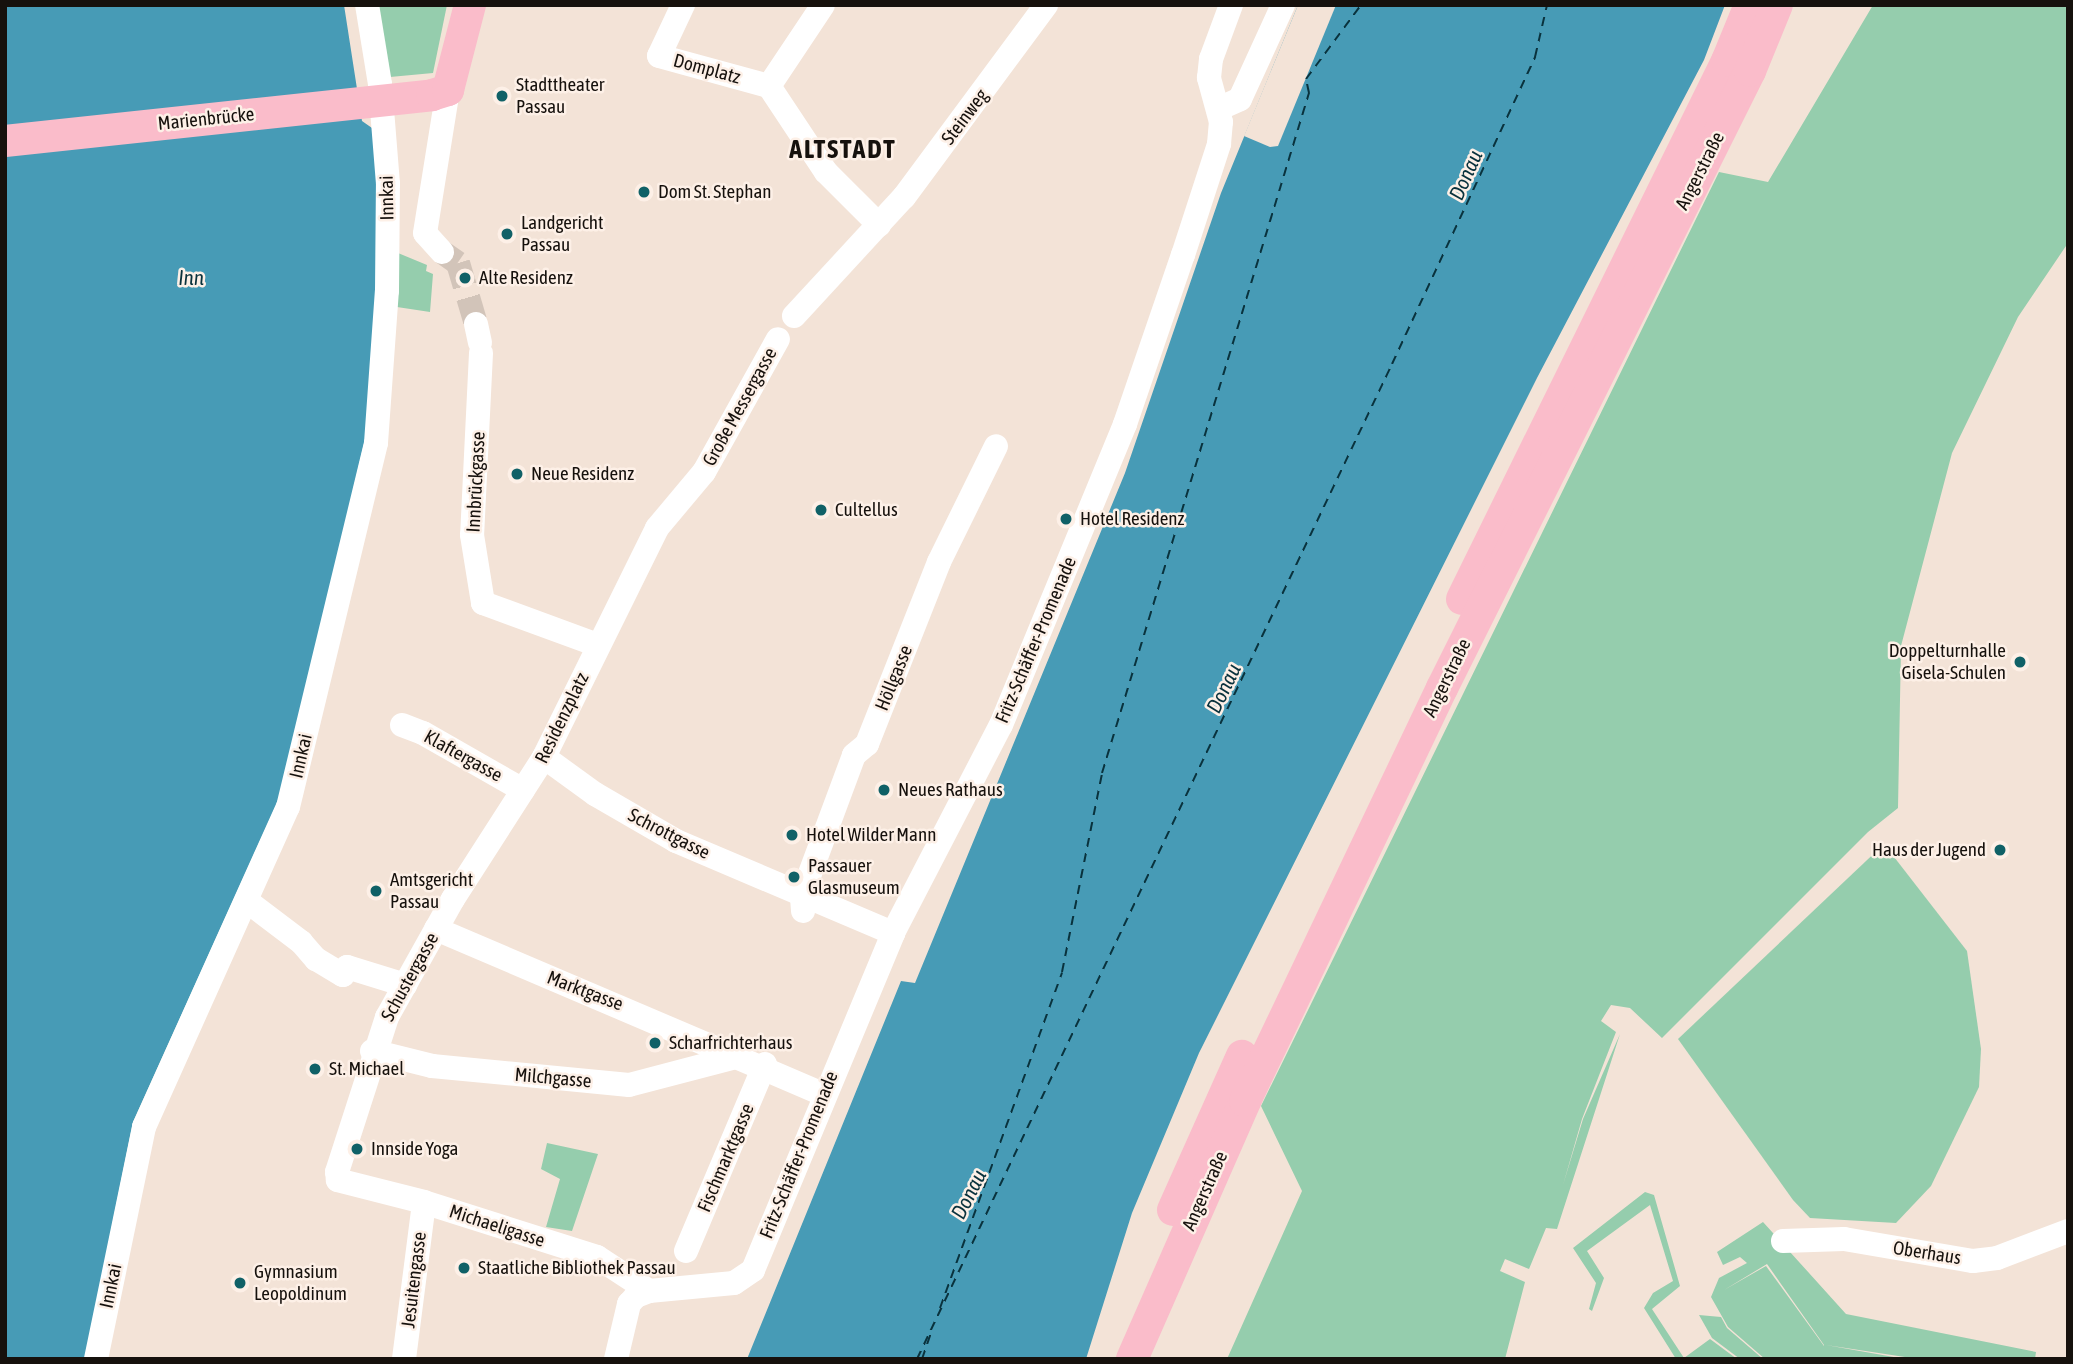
<!DOCTYPE html>
<meta charset="utf-8">
<style>
body{margin:0}
#map{position:relative;width:2073px;height:1364px;overflow:hidden;background:#f3e3d7;font-family:"Asap Condensed",sans-serif}
div>[style]{position:absolute}
[style*='--x']{left:calc(var(--x)*1px);top:calc(var(--y)*1px);width:calc(var(--w)*1px);rotate:calc(var(--a)*1deg)}
.green>*{inset:0;background:#95cdad}
.water>*{inset:0;background:#479bb6}
.pier>*{inset:0;background:#f3e3d7}
.ferry>*{height:2px;margin-top:-1px;transform-origin:0;background:repeating-linear-gradient(90deg,#09323d 0 9px,transparent 0 16px)}
.minor-tunnel>*{height:24px;margin-top:-12px;transform-origin:0;background:repeating-linear-gradient(90deg,#d2c4b9 0 24px,transparent 0 36px)}
.minor>*{height:24px;margin:-12px;padding:0 12px;transform-origin:12px;border-radius:12px;background:#fff}
.major>*{height:32px;margin:-16px;padding:0 16px;transform-origin:16px;border-radius:16px;background:#fabcca}
.dots>*{width:19px;height:19px;translate:-50% -50%;box-sizing:border-box;border:4px solid #fdf0e7;border-radius:50%}
span{translate:-50% -50%;white-space:nowrap;text-align:center;line-height:1.15;-webkit-text-stroke:5px #fdf0e7;paint-order:stroke}
.street-label{font-size:19px;color:#16110d}
.poi-label{font-size:19px;color:#16110d}
.left{translate:0 -50%;text-align:left}
.right{translate:-100% -50%;text-align:right}
.water-label{font-size:21px;color:#09323d;font-style:italic}
.district-label{font-size:26px;color:#16110d;font-weight:700;letter-spacing:2px}
.frame{position:absolute;inset:0;border:7px solid #16110d;pointer-events:none}
</style>
<div id="map">
<div class="green">
<i style="clip-path:polygon(377px 5px,447px 5px,433px 73px,390px 77px)"></i>
<i style="clip-path:polygon(1873px 5px,2068px 5px,2068px 243px,2018px 317px,1952px 453px,1901px 646px,1898px 808px,1868px 832px,1662px 1038px,1630px 1008px,1611px 1005px,1601px 1021px,1616px 1032px,1582px 1119px,1563px 1185px,1583px 1119px,1620px 1034px,1557px 1229px,1546px 1228px,1529px 1269px,1505px 1259px,1500px 1271px,1525px 1282px,1505px 1359px,1227px 1359px,1302px 1191px,1261px 1106px,1719px 172px,1768px 182px)"></i>
<i style="clip-path:polygon(398px 253px,427px 265px,426px 271px,433px 274px,430px 312px,397px 307px)"></i>
<i style="clip-path:polygon(1884px 844px,1967px 951px,1981px 1049px,1979px 1087px,1931px 1186px,1896px 1223px,1810px 1218px,1793px 1200px,1678px 1039px)"></i>
<i style="clip-path:polygon(547px 1143px,598px 1154px,572px 1231px,546px 1227px,560px 1179px,541px 1169px)"></i>
<i style="clip-path:polygon(1645px 1192px,1654px 1195px,1680px 1286px,1652px 1309px,1684px 1358px,1710px 1339px,1737px 1359px,1676px 1359px,1644px 1308px,1653px 1293px,1673px 1281px,1650px 1205px,1587px 1251px,1604px 1278px,1592px 1311px,1589px 1309px,1596px 1283px,1573px 1248px)"></i>
<i style="clip-path:polygon(evenodd,1763px 1222px,1846px 1314px,2036px 1352px,2035px 1359px,1918px 1359px,1826px 1345px,1905px 1359px,1765px 1359px,1728px 1327px,1711px 1297px,1719px 1278px,1747px 1263px,1740px 1257px,1723px 1265px,1717px 1252px,1763px 1222px,1767px 1264px,1824px 1345px,1824px 1346px,1766px 1266px,1724px 1290px,1767px 1264px)"></i>
<i style="clip-path:polygon(1699px 1315px,1721px 1317px,1727px 1328px,1763px 1359px,1740px 1359px,1712px 1338px)"></i>
</div>
<div class="water">
<i style="clip-path:polygon(5px 5px,344px 5px,362px 121px,372px 128px,377px 173px,378px 262px,366px 435px,282px 792px,133px 1122px,85px 1359px,5px 1359px)"></i>
<i style="clip-path:polygon(1298px 5px,1725px 5px,1704px 60px,1537px 378px,1199px 1053px,1132px 1213px,1086px 1359px,747px 1359px,901px 981px,915px 983px,1125px 473px,1221px 193px)"></i>
</div>
<div class="pier">
<i style="clip-path:polygon(1298px 5px,1336px 5px,1278px 146px,1270px 147px,1244px 136px)"></i>
</div>
<div class="ferry">
<i style="--x:940;--y:1308;--w:357;--a:-70"></i>
<i style="--x:1062;--y:972;--w:203;--a:-78.6"></i>
<i style="--x:1102;--y:773;--w:711;--a:-73.07"></i>
<i style="--x:1309;--y:93;--w:14;--a:-102"></i>
<i style="--x:1306;--y:79;--w:92;--a:-53.4"></i>
<i style="--x:917;--y:1359;--w:1103;--a:-64.48"></i>
<i style="--x:1392;--y:364;--w:339;--a:-65"></i>
<i style="--x:1535;--y:57;--w:53;--a:-77"></i>
<i style="--x:922;--y:1359;--w:31;--a:-71"></i>
</div>
<div class="minor-tunnel">
<i style="--x:442;--y:252;--w:19;--a:35"></i>
<i style="--x:458;--y:263;--w:64;--a:73.6"></i>
</div>
<div class="minor">
<i style="--x:683;--y:5;--w:56;--a:115.2"></i>
<i style="--x:659;--y:56;--w:114;--a:15.3"></i>
<i style="--x:769;--y:86;--w:103;--a:56.5"></i>
<i style="--x:826;--y:172;--w:75;--a:45"></i>
<i style="--x:769;--y:86;--w:97;--a:-56.3"></i>
<i style="--x:1218;--y:109;--w:24;--a:-24"></i>
<i style="--x:1240;--y:99;--w:103;--a:-65.4"></i>
<i style="--x:442;--y:252;--w:25;--a:-132"></i>
<i style="--x:425;--y:233;--w:145;--a:-80.9"></i>
<i style="--x:794;--y:316;--w:162;--a:-47.3"></i>
<i style="--x:904;--y:197;--w:239;--a:-53.5"></i>
<i style="--x:476;--y:324;--w:19;--a:78"></i>
<i style="--x:481;--y:353;--w:182;--a:92.8"></i>
<i style="--x:472;--y:535;--w:69;--a:80.8"></i>
<i style="--x:483;--y:603;--w:122;--a:20.1"></i>
<i style="--x:402;--y:725;--w:22;--a:21"></i>
<i style="--x:423;--y:733;--w:115;--a:29.7"></i>
<i style="--x:544;--y:757;--w:63;--a:36"></i>
<i style="--x:595;--y:794;--w:94;--a:30.1"></i>
<i style="--x:676;--y:841;--w:236;--a:23"></i>
<i style="--x:247;--y:901;--w:68;--a:37.2"></i>
<i style="--x:301;--y:942;--w:23;--a:49"></i>
<i style="--x:316;--y:959;--w:31;--a:31"></i>
<i style="--x:343;--y:975;--w:9;--a:-63"></i>
<i style="--x:347;--y:967;--w:61;--a:17.2"></i>
<i style="--x:803;--y:911;--w:16;--a:-94"></i>
<i style="--x:802;--y:895;--w:149;--a:-69.6"></i>
<i style="--x:854;--y:755;--w:17;--a:-40"></i>
<i style="--x:867;--y:744;--w:196;--a:-68.4"></i>
<i style="--x:939;--y:562;--w:129;--a:-63.8"></i>
<i style="--x:436;--y:929;--w:421;--a:23.1"></i>
<i style="--x:372;--y:1051;--w:62;--a:14"></i>
<i style="--x:432;--y:1066;--w:198;--a:5.5"></i>
<i style="--x:629;--y:1085;--w:106;--a:-14.7"></i>
<i style="--x:1783;--y:1241;--w:61;--a:-1.9"></i>
<i style="--x:1844;--y:1239;--w:131;--a:9.7"></i>
<i style="--x:1973;--y:1261;--w:24;--a:-7"></i>
<i style="--x:1997;--y:1258;--w:76;--a:-20.8"></i>
<i style="--x:686;--y:1251;--w:203;--a:-67.1"></i>
<i style="--x:649;--y:1291;--w:62;--a:-146.8"></i>
<i style="--x:597;--y:1257;--w:182;--a:-162.4"></i>
<i style="--x:424;--y:1202;--w:89;--a:-165.7"></i>
<i style="--x:338;--y:1180;--w:8;--a:-97"></i>
<i style="--x:337;--y:1172;--w:163;--a:-72.1"></i>
<i style="--x:387;--y:1017;--w:135;--a:-60.8"></i>
<i style="--x:453;--y:899;--w:169;--a:-57.3"></i>
<i style="--x:544;--y:757;--w:255;--a:-63.7"></i>
<i style="--x:657;--y:528;--w:73;--a:-50"></i>
<i style="--x:704;--y:472;--w:152;--a:-60.9"></i>
<i style="--x:96;--y:1359;--w:237;--a:-78.3"></i>
<i style="--x:144;--y:1127;--w:351;--a:-65.8"></i>
<i style="--x:288;--y:807;--w:374;--a:-76.4"></i>
<i style="--x:376;--y:443;--w:152;--a:-85.9"></i>
<i style="--x:387;--y:291;--w:107;--a:-89.5"></i>
<i style="--x:388;--y:184;--w:100;--a:-94.6"></i>
<i style="--x:380;--y:84;--w:80;--a:-99.3"></i>
<i style="--x:404;--y:1359;--w:158;--a:-82.7"></i>
<i style="--x:616;--y:1359;--w:57;--a:-76.7"></i>
<i style="--x:629;--y:1304;--w:11;--a:-49"></i>
<i style="--x:636;--y:1296;--w:14;--a:-21"></i>
<i style="--x:649;--y:1291;--w:85;--a:-5.4"></i>
<i style="--x:734;--y:1283;--w:23;--a:-34"></i>
<i style="--x:753;--y:1270;--w:365;--a:-67.4"></i>
<i style="--x:893;--y:933;--w:234;--a:-62.6"></i>
<i style="--x:1001;--y:725;--w:326;--a:-67.6"></i>
<i style="--x:1125;--y:424;--w:179;--a:-71.1"></i>
<i style="--x:1183;--y:255;--w:117;--a:-72"></i>
<i style="--x:1219;--y:144;--w:22;--a:-85"></i>
<i style="--x:1221;--y:122;--w:46;--a:-105.3"></i>
<i style="--x:1209;--y:78;--w:19;--a:-84"></i>
<i style="--x:1211;--y:59;--w:58;--a:-69.7"></i>
</div>
<div class="major">
<i style="--x:5;--y:141;--w:429;--a:-6.1"></i>
<i style="--x:432;--y:95;--w:17;--a:-17"></i>
<i style="--x:448;--y:90;--w:88;--a:-75.5"></i>
<i style="--x:1462;--y:599;--w:600;--a:-63.78"></i>
<i style="--x:1727;--y:61;--w:61;--a:-67.7"></i>
<i style="--x:1173;--y:1210;--w:169;--a:-65.9"></i>
<i style="--x:1132;--y:1359;--w:282;--a:-66.3"></i>
<i style="--x:1245;--y:1101;--w:458;--a:-64.5"></i>
<i style="--x:1442;--y:688;--w:690;--a:-63.47"></i>
<i style="--x:1750;--y:71;--w:71;--a:-67.8"></i>
</div>
<div class="dots">
<i style="left:502px;top:96px;background:#106167"></i>
<i style="left:644px;top:192px;background:#106167"></i>
<i style="left:507px;top:234px;background:#106167"></i>
<i style="left:465px;top:278px;background:#106167"></i>
<i style="left:517px;top:474px;background:#106167"></i>
<i style="left:821px;top:510px;background:#106167"></i>
<i style="left:1066px;top:519px;background:#106167"></i>
<i style="left:2020px;top:662px;background:#106167"></i>
<i style="left:884px;top:790px;background:#106167"></i>
<i style="left:792px;top:835px;background:#106167"></i>
<i style="left:2000px;top:850px;background:#106167"></i>
<i style="left:794px;top:877px;background:#106167"></i>
<i style="left:376px;top:891px;background:#106167"></i>
<i style="left:655px;top:1043px;background:#106167"></i>
<i style="left:315px;top:1069px;background:#106167"></i>
<i style="left:357px;top:1149px;background:#106167"></i>
<i style="left:464px;top:1268px;background:#106167"></i>
<i style="left:240px;top:1283px;background:#106167"></i>
</div>
<div class="street-label">
<span style="left:707px;top:69px;rotate:15deg">Domplatz</span>
<span style="left:965px;top:117px;rotate:-53deg">Steinweg</span>
<span style="left:206px;top:119px;rotate:-6deg">Marienbrücke</span>
<span style="left:1700px;top:171px;rotate:-63deg">Angerstraße</span>
<span style="left:387px;top:198px;rotate:-91deg">Innkai</span>
<span style="left:740px;top:407px;rotate:-61deg">Große Messergasse</span>
<span style="left:476px;top:482px;rotate:-87deg">Innbrückgasse</span>
<span style="left:1036px;top:640px;rotate:-67deg">Fritz-Schäffer-Promenade</span>
<span style="left:894px;top:678px;rotate:-68deg">Höllgasse</span>
<span style="left:1447px;top:678px;rotate:-64deg">Angerstraße</span>
<span style="left:562px;top:718px;rotate:-64deg">Residenzplatz</span>
<span style="left:301px;top:756px;rotate:-77deg">Innkai</span>
<span style="left:463px;top:756px;rotate:29deg">Klaftergasse</span>
<span style="left:669px;top:834px;rotate:27deg">Schrottgasse</span>
<span style="left:410px;top:977px;rotate:-61deg">Schustergasse</span>
<span style="left:585px;top:991px;rotate:21deg">Marktgasse</span>
<span style="left:553px;top:1078px;rotate:5deg">Milchgasse</span>
<span style="left:799px;top:1155px;rotate:-68deg">Fritz-Schäffer-Promenade</span>
<span style="left:726px;top:1158px;rotate:-67deg">Fischmarktgasse</span>
<span style="left:1205px;top:1191px;rotate:-66deg">Angerstraße</span>
<span style="left:497px;top:1226px;rotate:18deg">Michaeligasse</span>
<span style="left:1927px;top:1253px;rotate:9deg">Oberhaus</span>
<span style="left:414px;top:1280px;rotate:-83deg">Jesuitengasse</span>
<span style="left:111px;top:1286px;rotate:-78deg">Innkai</span>
</div>
<div class="poi-label">
<span class="left" style="left:516px;top:96px">Stadttheater<br>Passau</span>
<span class="left" style="left:658px;top:192px">Dom St. Stephan</span>
<span class="left" style="left:521px;top:234px">Landgericht<br>Passau</span>
<span class="left" style="left:479px;top:278px">Alte Residenz</span>
<span class="left" style="left:531px;top:474px">Neue Residenz</span>
<span class="left" style="left:835px;top:510px">Cultellus</span>
<span class="left" style="left:1080px;top:519px">Hotel Residenz</span>
<span class="right" style="left:2006px;top:662px">Doppelturnhalle<br>Gisela-Schulen</span>
<span class="left" style="left:898px;top:790px">Neues Rathaus</span>
<span class="left" style="left:806px;top:835px">Hotel Wilder Mann</span>
<span class="right" style="left:1986px;top:850px">Haus der Jugend</span>
<span class="left" style="left:808px;top:877px">Passauer<br>Glasmuseum</span>
<span class="left" style="left:390px;top:891px">Amtsgericht<br>Passau</span>
<span class="left" style="left:669px;top:1043px">Scharfrichterhaus</span>
<span class="left" style="left:329px;top:1069px">St. Michael</span>
<span class="left" style="left:371px;top:1149px">Innside Yoga</span>
<span class="left" style="left:478px;top:1268px">Staatliche Bibliothek Passau</span>
<span class="left" style="left:254px;top:1283px">Gymnasium<br>Leopoldinum</span>
</div>
<div class="water-label">
<span style="left:1465px;top:175px;rotate:-66deg">Donau</span>
<span style="left:191px;top:277px">Inn</span>
<span style="left:1223px;top:688px;rotate:-64deg">Donau</span>
<span style="left:968px;top:1194px;rotate:-63deg">Donau</span>
</div>
<div class="district-label">
<span style="left:843px;top:150px">ALTSTADT</span>
</div>
<div class="frame"></div>
</div>
